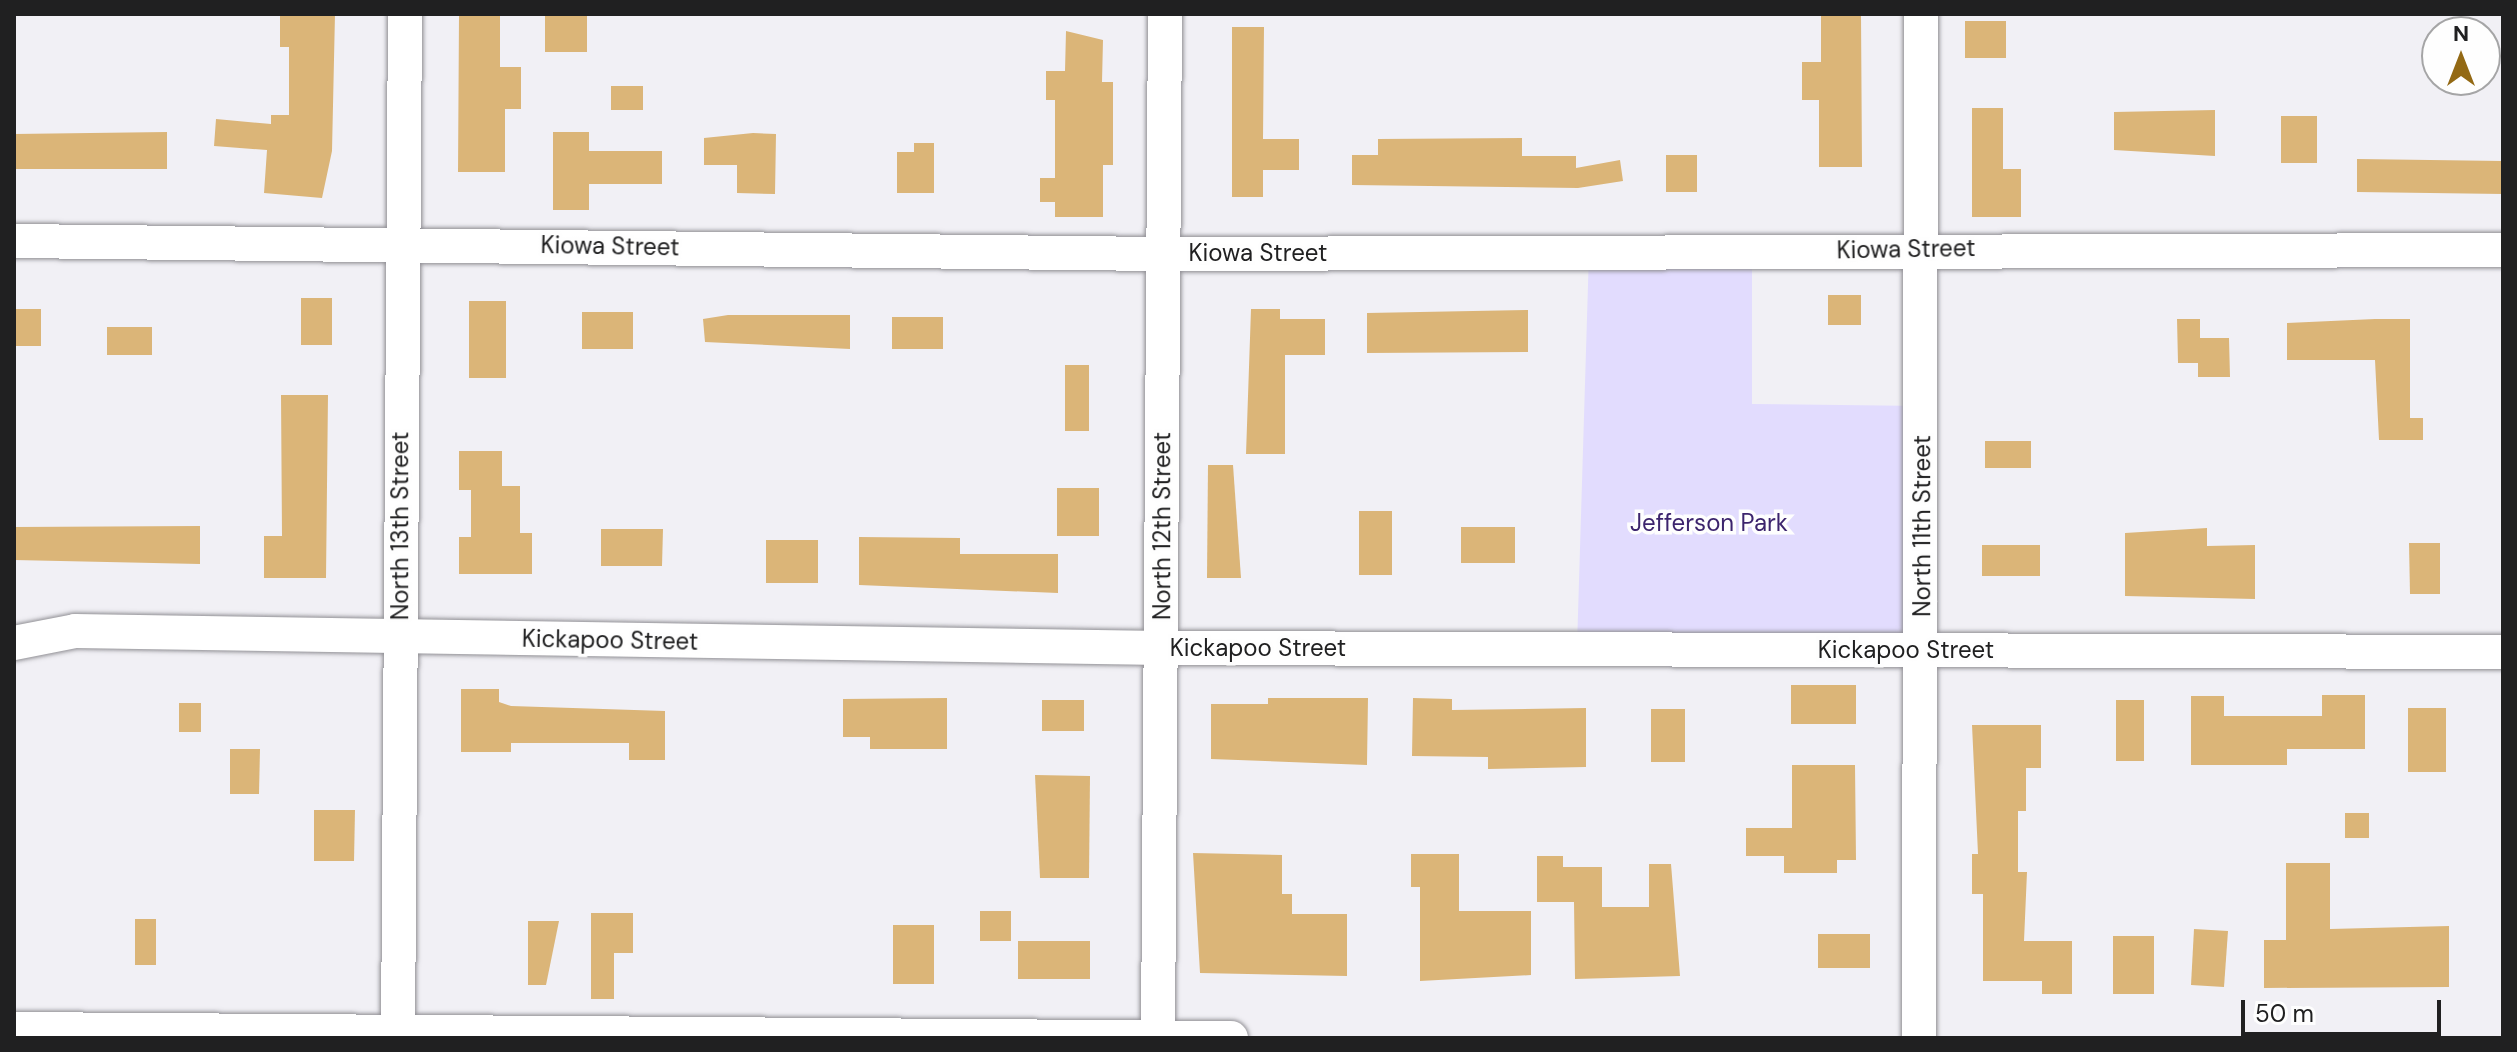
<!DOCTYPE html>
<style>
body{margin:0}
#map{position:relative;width:2517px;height:1052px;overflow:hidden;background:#f1f0f5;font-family:"DM Sans",sans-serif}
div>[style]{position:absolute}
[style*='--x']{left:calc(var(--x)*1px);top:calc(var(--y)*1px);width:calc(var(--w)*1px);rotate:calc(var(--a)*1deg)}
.green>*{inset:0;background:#e2dcfe}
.building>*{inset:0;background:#dbb578}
.roads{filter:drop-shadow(0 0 2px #919095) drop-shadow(0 0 2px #919095)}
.minor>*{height:34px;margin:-17px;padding:0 17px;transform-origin:17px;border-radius:17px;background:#fff}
span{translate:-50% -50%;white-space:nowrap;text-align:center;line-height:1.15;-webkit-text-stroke:7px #fefefe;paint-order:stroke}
.street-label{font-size:24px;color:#202021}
.park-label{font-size:24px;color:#3c246d}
.frame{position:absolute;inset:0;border:16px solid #202021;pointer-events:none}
.north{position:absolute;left:2421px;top:16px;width:80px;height:80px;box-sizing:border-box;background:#fefefe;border:2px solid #a5a5a6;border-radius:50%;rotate:0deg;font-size:22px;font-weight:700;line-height:32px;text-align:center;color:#202021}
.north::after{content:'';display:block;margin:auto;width:28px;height:36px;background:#936914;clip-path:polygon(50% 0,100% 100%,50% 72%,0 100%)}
.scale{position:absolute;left:2241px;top:1000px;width:200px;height:36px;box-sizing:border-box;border:4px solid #202021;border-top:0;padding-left:10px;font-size:24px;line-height:28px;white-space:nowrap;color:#202021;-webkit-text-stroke:6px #fefefe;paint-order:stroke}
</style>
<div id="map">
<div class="green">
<i style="clip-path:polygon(1752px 251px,1752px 404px,1923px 406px,1922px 651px,1577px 647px,1589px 252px)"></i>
</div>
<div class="building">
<i style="clip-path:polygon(280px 14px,335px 14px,332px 151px,322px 198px,264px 193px,267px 150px,214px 146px,216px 119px,271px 124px,271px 115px,289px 115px,289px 47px,280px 47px)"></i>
<i style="clip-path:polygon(459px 14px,500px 14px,500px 67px,521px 67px,521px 109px,505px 109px,505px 172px,458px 172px)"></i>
<i style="clip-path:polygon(545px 14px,587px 14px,587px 52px,545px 52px)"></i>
<i style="clip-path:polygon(1821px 14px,1861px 14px,1862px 167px,1819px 167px,1819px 100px,1802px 100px,1802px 62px,1821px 62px)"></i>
<i style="clip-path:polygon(1965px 21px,2006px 21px,2006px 58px,1965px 58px)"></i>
<i style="clip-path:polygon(1232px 27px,1264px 27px,1263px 139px,1299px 139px,1299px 170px,1263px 170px,1263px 197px,1232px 197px)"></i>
<i style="clip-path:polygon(1066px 31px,1103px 40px,1102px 82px,1113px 82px,1113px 165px,1103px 165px,1103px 217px,1055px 217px,1055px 202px,1040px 202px,1040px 178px,1055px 178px,1055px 100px,1046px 100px,1046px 71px,1065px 71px)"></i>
<i style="clip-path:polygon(611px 86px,643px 86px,643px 110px,611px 110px)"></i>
<i style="clip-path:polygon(1972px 108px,2003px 108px,2003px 169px,2021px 169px,2021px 217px,1972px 217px)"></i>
<i style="clip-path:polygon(2215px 110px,2215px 156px,2114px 150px,2114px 112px)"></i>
<i style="clip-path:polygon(2281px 116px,2317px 116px,2317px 163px,2281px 163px)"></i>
<i style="clip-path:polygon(167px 132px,167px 169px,14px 169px,14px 134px)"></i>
<i style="clip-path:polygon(553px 132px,589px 132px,589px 151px,662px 151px,662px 184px,589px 184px,589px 210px,553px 210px)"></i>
<i style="clip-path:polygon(753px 133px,776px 134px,775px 194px,737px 193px,737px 165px,704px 165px,704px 138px)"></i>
<i style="clip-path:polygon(1522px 138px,1522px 156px,1576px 156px,1576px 168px,1620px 160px,1623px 181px,1578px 188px,1352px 185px,1352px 155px,1378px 155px,1378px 139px)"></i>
<i style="clip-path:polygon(914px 143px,934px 143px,934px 193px,897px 193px,897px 152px,914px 152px)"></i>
<i style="clip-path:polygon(1666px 155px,1697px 155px,1697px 192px,1666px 192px)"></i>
<i style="clip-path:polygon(2357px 159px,2503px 161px,2503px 194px,2357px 192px)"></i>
<i style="clip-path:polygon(1828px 295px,1861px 295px,1861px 325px,1828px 325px)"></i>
<i style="clip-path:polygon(301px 298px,332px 298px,332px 345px,301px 345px)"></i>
<i style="clip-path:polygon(469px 301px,506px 301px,506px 378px,469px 378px)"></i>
<i style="clip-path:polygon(14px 309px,41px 309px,41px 346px,14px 346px)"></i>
<i style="clip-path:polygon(1251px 309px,1280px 309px,1280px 319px,1325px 319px,1325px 355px,1285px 355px,1285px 454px,1246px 454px)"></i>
<i style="clip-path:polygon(1528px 310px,1528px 352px,1367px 353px,1367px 313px)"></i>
<i style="clip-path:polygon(582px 312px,633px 312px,633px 349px,582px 349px)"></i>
<i style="clip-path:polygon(728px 315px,850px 315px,850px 349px,705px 342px,703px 319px)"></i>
<i style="clip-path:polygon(892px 317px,943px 317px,943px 349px,892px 349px)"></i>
<i style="clip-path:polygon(2177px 319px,2200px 319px,2200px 338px,2229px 338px,2230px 377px,2198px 377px,2198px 363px,2178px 363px)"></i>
<i style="clip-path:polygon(2375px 319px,2410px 319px,2410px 418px,2423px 418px,2423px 440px,2379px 440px,2375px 360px,2287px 360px,2287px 323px)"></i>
<i style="clip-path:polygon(107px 327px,152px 327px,152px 355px,107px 355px)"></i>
<i style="clip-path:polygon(1065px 365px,1089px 365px,1089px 431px,1065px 431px)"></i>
<i style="clip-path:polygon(281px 395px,328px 395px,326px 578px,264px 578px,264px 536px,282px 536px)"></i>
<i style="clip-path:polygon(1985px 441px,2031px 441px,2031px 468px,1985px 468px)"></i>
<i style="clip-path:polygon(459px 451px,502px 451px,502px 486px,520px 486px,520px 533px,532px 533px,532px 574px,459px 574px,459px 537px,471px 537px,471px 490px,459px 490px)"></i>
<i style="clip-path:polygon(1208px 465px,1233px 465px,1241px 578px,1207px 578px)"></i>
<i style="clip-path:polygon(1057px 488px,1099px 488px,1099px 536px,1057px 536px)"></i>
<i style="clip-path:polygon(1359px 511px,1392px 511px,1392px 575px,1359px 575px)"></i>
<i style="clip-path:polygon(200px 526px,200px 564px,14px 560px,14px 527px)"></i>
<i style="clip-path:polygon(1461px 527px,1515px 527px,1515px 563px,1461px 563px)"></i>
<i style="clip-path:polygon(2207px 528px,2207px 546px,2255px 545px,2255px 599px,2125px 596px,2125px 533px)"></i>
<i style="clip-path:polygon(601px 529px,663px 529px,662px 566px,601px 566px)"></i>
<i style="clip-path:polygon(859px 537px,960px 538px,960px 554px,1058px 554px,1058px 593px,859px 585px)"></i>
<i style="clip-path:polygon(766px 540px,818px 540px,818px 583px,766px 583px)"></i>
<i style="clip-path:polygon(2409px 543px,2440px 543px,2440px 594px,2410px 594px)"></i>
<i style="clip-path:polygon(1982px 545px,2040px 545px,2040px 576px,1982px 576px)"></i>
<i style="clip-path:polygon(1791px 685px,1856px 685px,1856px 724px,1791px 724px)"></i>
<i style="clip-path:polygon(461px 689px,499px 689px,499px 702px,511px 706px,665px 711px,665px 760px,629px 760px,629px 743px,511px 743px,511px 752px,461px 752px)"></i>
<i style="clip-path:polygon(2322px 695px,2365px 695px,2365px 749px,2287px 749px,2287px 765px,2191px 765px,2191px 696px,2224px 696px,2224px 716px,2322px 716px)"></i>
<i style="clip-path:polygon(947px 698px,947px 749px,870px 749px,870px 737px,843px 737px,843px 699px)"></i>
<i style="clip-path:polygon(1268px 698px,1368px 698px,1367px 765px,1211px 759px,1211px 704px,1268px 704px)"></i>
<i style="clip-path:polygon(1413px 698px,1452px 699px,1452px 710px,1586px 708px,1586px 767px,1488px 769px,1488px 757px,1412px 756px)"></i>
<i style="clip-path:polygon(1042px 700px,1084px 700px,1084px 731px,1042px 731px)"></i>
<i style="clip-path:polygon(2116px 700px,2144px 700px,2144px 761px,2116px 761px)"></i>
<i style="clip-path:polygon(179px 703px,201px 703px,201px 732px,179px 732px)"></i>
<i style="clip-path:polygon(2408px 708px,2446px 708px,2446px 772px,2408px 772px)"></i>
<i style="clip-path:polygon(1651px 709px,1685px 709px,1685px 762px,1651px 762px)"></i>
<i style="clip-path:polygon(1972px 725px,2041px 725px,2041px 768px,2026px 768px,2026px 811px,2018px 811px,2018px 872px,2027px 872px,2024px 941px,2072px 941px,2072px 994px,2042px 994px,2042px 981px,1983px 981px,1983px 894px,1972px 894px,1972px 854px,1978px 854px)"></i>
<i style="clip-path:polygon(230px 749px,260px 749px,259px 794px,230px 794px)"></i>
<i style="clip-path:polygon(1792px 765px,1855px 765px,1856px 860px,1837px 860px,1837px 873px,1784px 873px,1784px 856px,1746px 856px,1746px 828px,1792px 828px)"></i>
<i style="clip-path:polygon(1035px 775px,1090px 776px,1089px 878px,1040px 878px)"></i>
<i style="clip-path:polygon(314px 810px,355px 810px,354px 861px,314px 861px)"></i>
<i style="clip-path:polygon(2345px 813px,2369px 813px,2369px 838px,2345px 838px)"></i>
<i style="clip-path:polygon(1193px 853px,1282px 855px,1282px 894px,1292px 894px,1292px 914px,1347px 914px,1347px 976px,1200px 973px)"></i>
<i style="clip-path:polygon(1411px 854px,1459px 854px,1459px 911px,1531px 911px,1531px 975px,1420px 981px,1420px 887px,1411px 887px)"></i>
<i style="clip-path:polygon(1537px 856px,1563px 856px,1563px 867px,1602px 867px,1602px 907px,1649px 907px,1649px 864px,1671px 864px,1680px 976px,1575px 979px,1574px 902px,1537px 902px)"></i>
<i style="clip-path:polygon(2286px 863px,2330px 863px,2330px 929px,2449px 926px,2449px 987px,2264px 988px,2264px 940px,2286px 940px)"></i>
<i style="clip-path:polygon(980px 911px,1011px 911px,1011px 941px,980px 941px)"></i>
<i style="clip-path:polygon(591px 913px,633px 913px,633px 953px,614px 953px,614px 999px,591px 999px)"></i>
<i style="clip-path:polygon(135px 919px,156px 919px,156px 965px,135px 965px)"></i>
<i style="clip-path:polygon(528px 921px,559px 921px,546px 985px,528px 985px)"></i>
<i style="clip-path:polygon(893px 925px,934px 925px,934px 984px,893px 984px)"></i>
<i style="clip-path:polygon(2194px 929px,2228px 931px,2224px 987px,2191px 985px)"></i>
<i style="clip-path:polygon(1818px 934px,1870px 934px,1870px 968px,1818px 968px)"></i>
<i style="clip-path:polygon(2113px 936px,2154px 936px,2154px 994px,2113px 994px)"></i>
<i style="clip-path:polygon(1018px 941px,1090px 941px,1090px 979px,1018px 979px)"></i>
</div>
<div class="roads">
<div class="minor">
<i style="--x:14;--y:241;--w:1147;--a:0.65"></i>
<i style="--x:1161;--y:254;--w:1342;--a:-0.17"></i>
<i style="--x:14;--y:643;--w:62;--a:-11.1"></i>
<i style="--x:75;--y:631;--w:1087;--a:0.9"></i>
<i style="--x:1162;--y:648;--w:1341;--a:0.17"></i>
<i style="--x:14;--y:1029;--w:1217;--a:0.42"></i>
<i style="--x:398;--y:1038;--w:1024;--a:-89.61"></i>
<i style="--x:1158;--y:1038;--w:1024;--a:-89.61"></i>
<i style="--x:1919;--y:1038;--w:1024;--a:-89.89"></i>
</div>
</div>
<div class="street-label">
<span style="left:610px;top:246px;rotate:1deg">Kiowa Street</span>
<span style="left:1906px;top:249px;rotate:-1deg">Kiowa Street</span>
<span style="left:1258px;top:253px">Kiowa Street</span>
<span style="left:400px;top:526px;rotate:-90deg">North 13th Street</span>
<span style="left:1162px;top:526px;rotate:-90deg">North 12th Street</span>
<span style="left:1922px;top:526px;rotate:-90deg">North 11th Street</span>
<span style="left:610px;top:640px;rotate:1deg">Kickapoo Street</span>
<span style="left:1258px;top:648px">Kickapoo Street</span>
<span style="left:1906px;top:650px">Kickapoo Street</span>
</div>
<div class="park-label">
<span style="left:1709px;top:523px">Jefferson Park</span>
</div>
<div class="frame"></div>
<div class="north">N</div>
<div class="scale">50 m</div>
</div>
